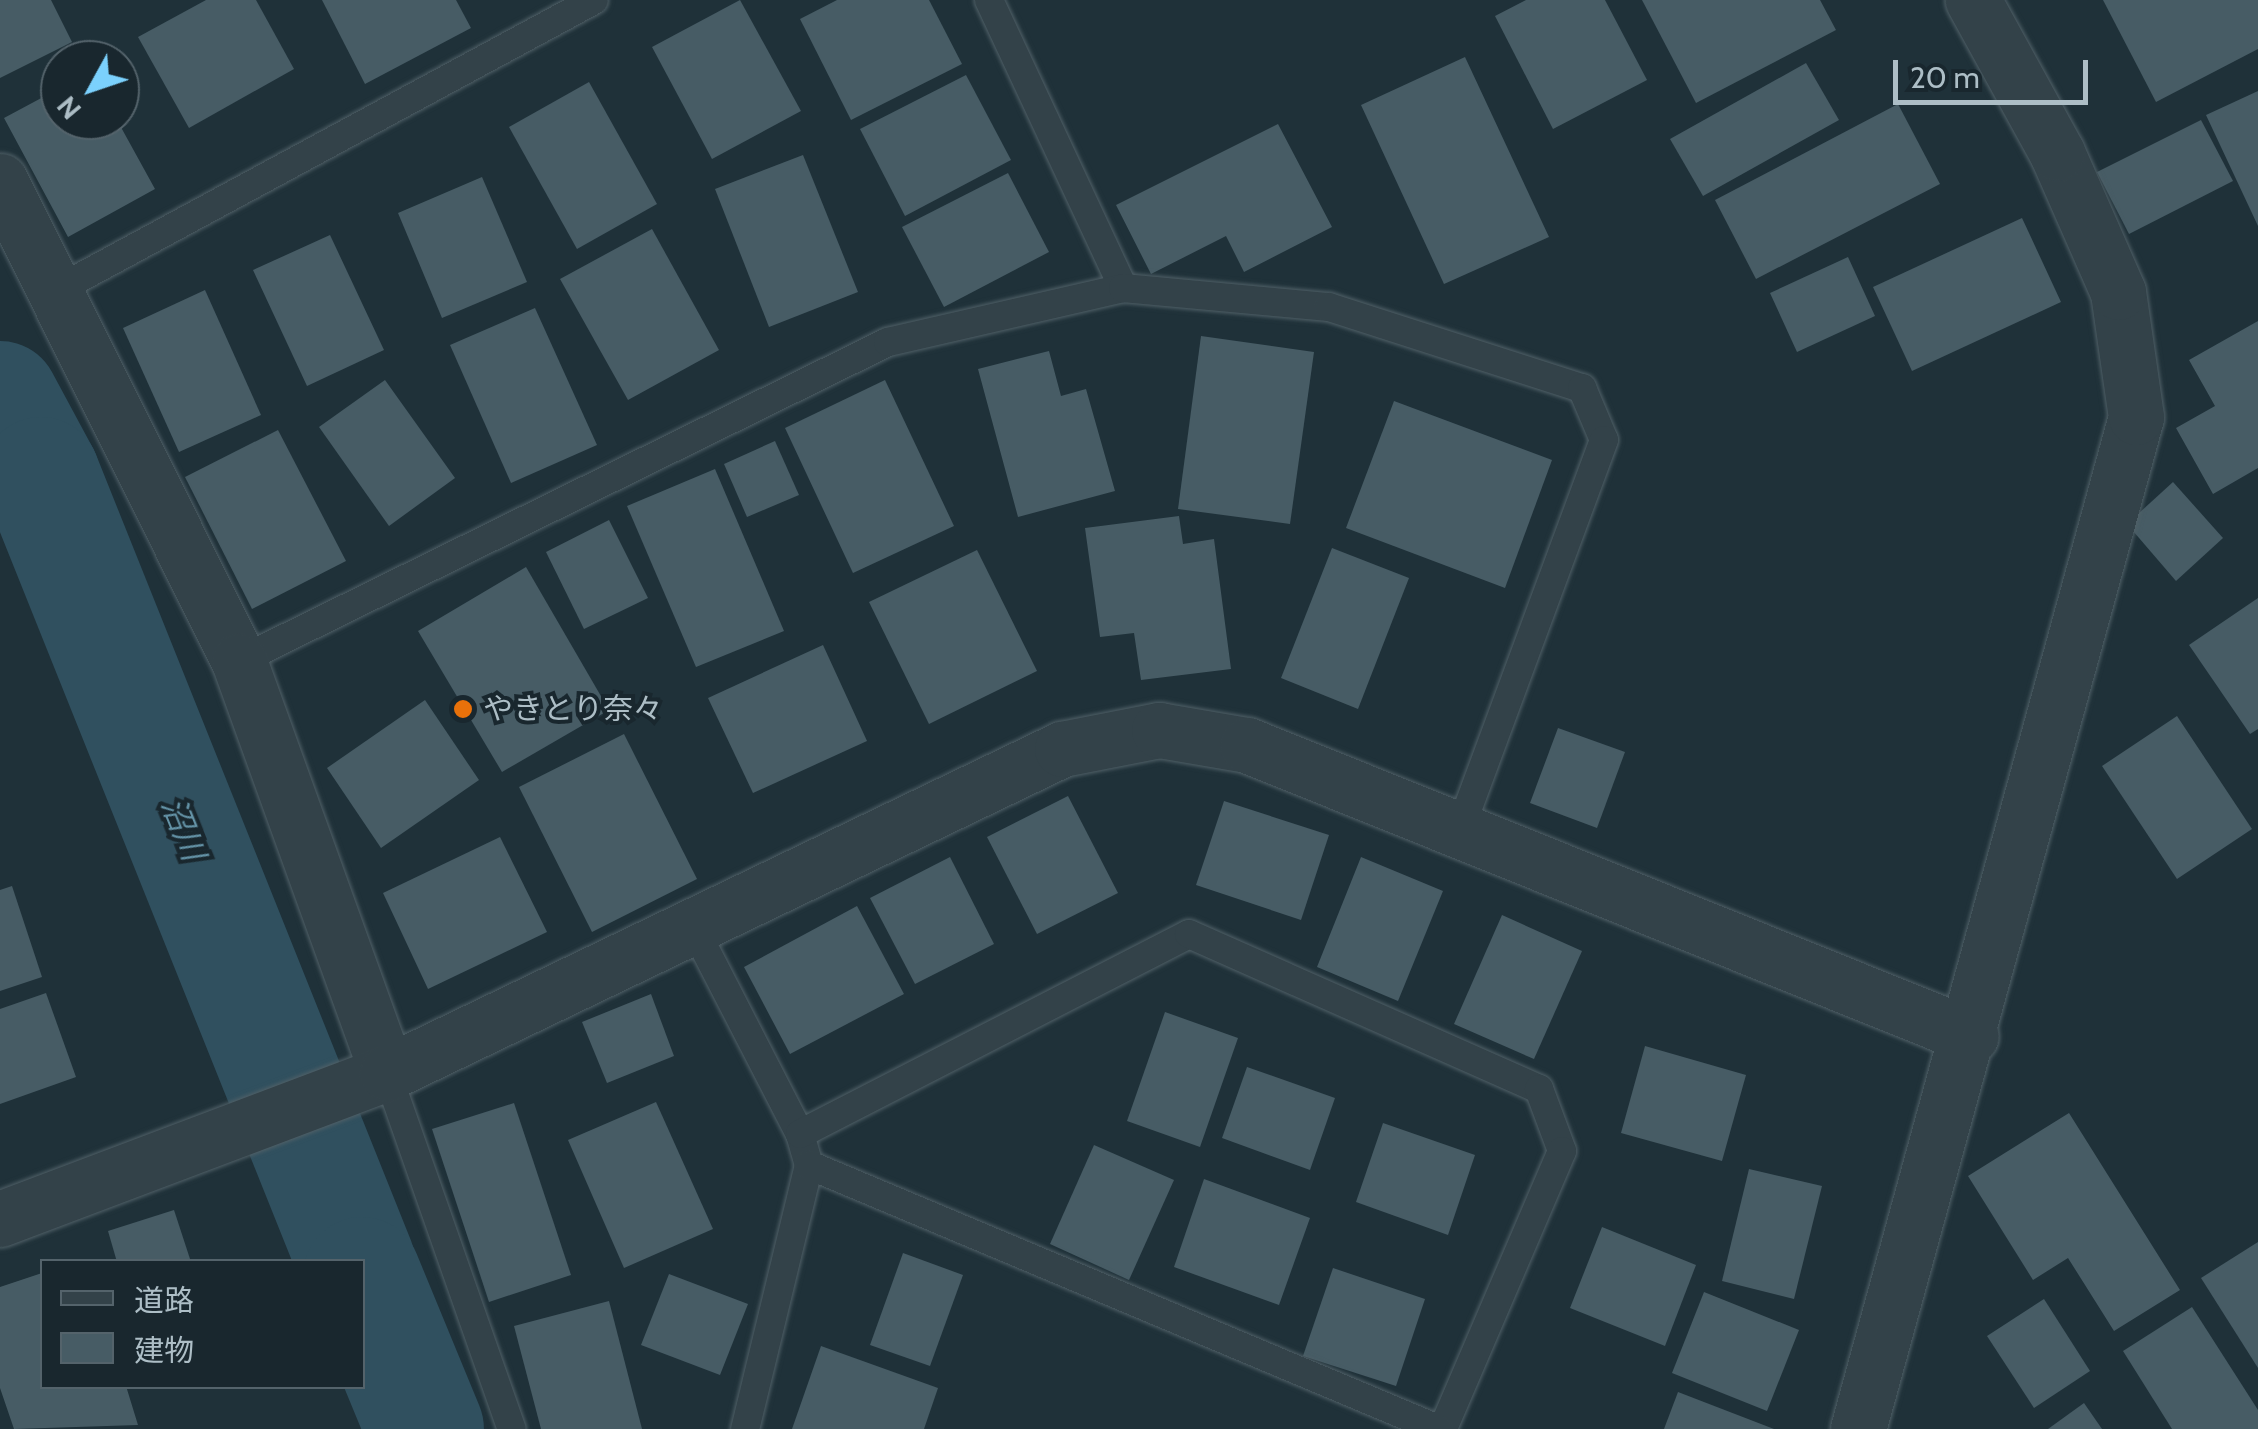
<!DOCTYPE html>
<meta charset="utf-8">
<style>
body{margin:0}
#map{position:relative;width:2258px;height:1429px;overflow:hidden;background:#1f3139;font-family:Cabin,"Noto Sans JP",sans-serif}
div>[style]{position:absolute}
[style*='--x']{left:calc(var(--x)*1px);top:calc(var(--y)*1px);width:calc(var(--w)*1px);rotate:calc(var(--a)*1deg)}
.river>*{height:118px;margin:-59px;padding:0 59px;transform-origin:59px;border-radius:59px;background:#30505f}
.building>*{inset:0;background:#475c65}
.roads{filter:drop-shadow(0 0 2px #506067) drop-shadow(0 0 2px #506067)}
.lane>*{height:28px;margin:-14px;padding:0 14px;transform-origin:14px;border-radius:14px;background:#334249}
.street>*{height:55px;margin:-27.5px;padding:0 27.5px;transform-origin:27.5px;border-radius:27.5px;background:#334249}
.dots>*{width:28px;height:28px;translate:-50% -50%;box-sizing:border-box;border:5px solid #19272e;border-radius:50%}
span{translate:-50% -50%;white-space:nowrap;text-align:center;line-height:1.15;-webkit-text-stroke:8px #19272e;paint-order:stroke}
.poi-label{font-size:30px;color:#adbec6}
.left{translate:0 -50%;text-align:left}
.water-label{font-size:32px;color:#6493a7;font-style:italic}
.legend{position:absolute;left:40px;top:1259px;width:325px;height:130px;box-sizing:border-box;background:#19272e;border:2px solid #54636b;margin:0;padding:12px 18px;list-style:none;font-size:30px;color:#adbec6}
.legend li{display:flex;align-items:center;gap:20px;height:50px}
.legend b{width:50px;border:2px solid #54636b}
.north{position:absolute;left:40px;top:40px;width:100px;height:100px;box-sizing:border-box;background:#19272e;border:2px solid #54636b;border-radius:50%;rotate:230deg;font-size:28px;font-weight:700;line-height:40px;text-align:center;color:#adbec6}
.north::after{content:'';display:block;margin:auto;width:35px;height:45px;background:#7bd1fd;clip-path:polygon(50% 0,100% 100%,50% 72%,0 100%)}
.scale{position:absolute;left:1893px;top:60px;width:195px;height:45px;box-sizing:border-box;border:5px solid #adbec6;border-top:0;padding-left:12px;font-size:30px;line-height:35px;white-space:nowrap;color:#adbec6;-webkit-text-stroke:8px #19272e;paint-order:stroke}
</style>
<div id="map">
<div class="river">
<i style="--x:0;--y:400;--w:86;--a:61.7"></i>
<i style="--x:41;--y:476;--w:847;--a:68.16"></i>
<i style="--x:362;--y:1276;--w:165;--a:67.6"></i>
</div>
<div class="building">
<i style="clip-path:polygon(0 0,51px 0,72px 42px,0 78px)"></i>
<i style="clip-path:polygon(206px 0,256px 0,294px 69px,189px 128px,138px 37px)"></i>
<i style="clip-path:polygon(322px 0,456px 0,471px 28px,365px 84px)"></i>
<i style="clip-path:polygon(740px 0,801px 111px,712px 159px,652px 47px)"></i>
<i style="clip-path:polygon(837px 0,929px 0,962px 64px,851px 120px,800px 19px)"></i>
<i style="clip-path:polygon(1526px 0,1605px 0,1647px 80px,1553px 129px,1495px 16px)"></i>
<i style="clip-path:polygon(1642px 0,1820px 0,1836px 30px,1696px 103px)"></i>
<i style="clip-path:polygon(2103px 0,2258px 0,2258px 49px,2156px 102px)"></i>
<i style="clip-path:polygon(1465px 57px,1549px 237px,1444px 284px,1361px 105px)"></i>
<i style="clip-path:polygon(1806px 63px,1839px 120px,1703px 196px,1670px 139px)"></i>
<i style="clip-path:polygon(966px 75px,1011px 160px,905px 216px,860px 129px)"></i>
<i style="clip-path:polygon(589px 82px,657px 204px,577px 249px,509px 127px)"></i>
<i style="clip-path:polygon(60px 88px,60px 120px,117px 120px,155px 189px,68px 237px,4px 118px)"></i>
<i style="clip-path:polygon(2258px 91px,2258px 226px,2206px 115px)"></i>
<i style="clip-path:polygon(1898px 104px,1940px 184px,1756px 279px,1715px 200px)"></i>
<i style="clip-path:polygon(2201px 120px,2233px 181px,2129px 234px,2097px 172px)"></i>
<i style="clip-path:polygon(1278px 124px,1332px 227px,1244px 272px,1226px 236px,1151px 274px,1116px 205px)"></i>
<i style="clip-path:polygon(803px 155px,858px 292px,769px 327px,715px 189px)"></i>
<i style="clip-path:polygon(1008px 173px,1049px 252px,944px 307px,902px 227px)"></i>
<i style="clip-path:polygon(482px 177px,527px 282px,442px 318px,398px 213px)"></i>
<i style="clip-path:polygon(2022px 218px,2061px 302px,1912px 371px,1873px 287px)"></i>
<i style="clip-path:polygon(652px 229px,719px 350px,628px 400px,560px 279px)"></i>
<i style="clip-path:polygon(330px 235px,384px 350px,307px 386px,253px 270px)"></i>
<i style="clip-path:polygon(1848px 257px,1875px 316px,1797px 352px,1770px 293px)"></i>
<i style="clip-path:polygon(205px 290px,261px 415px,179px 452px,123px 328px)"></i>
<i style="clip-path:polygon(535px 308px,597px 445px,511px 483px,450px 345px)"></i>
<i style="clip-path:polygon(2258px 321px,2258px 468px,2213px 494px,2176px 428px,2215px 406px,2189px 360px)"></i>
<i style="clip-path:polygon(1201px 336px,1314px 352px,1290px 524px,1178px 509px)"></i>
<i style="clip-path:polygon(1049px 351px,1061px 396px,1086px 389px,1115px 491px,1018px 517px,978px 369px)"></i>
<i style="clip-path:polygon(385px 380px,455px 478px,389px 526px,319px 427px)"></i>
<i style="clip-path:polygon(885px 380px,954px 526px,853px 573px,785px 428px)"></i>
<i style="clip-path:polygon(1394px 401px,1552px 460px,1505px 588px,1346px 528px)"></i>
<i style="clip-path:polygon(278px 430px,346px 561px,252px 609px,185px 477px)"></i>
<i style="clip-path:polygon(775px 441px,799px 495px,747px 517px,724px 464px)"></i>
<i style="clip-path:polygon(715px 469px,784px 631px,696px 667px,627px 506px)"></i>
<i style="clip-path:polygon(2173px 482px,2223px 538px,2176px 581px,2127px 524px)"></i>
<i style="clip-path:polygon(1179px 516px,1183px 544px,1214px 539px,1231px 669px,1141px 680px,1134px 633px,1100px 637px,1085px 528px)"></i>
<i style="clip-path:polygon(609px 520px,648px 598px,584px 629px,546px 552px)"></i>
<i style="clip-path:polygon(1332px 548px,1409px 578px,1358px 709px,1281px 678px)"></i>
<i style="clip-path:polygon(977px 550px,1037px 671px,929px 724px,869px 602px)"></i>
<i style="clip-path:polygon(526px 567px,609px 710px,502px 772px,418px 631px)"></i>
<i style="clip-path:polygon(2258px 598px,2258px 729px,2250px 734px,2189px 645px)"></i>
<i style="clip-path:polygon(823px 645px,867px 741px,753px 793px,708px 698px)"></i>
<i style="clip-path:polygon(425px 700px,479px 780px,381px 848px,327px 768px)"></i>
<i style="clip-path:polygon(2177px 716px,2252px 829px,2177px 879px,2102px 766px)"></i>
<i style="clip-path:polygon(1558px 728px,1625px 752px,1597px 828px,1530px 803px)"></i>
<i style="clip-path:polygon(624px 734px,697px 879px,592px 932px,519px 787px)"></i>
<i style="clip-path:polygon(1068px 796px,1118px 893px,1037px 934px,987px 837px)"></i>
<i style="clip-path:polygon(1224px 801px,1329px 835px,1301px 920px,1196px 885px)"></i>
<i style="clip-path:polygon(500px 837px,547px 932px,428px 989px,383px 893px)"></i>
<i style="clip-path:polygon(950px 857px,994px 944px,915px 984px,870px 898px)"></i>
<i style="clip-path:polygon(1361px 857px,1443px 891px,1398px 1001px,1317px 967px)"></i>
<i style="clip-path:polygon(12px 886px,42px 977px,0 991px,0 890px)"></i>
<i style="clip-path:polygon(857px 906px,904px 994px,790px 1054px,744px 967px)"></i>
<i style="clip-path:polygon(1502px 915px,1582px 951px,1534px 1059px,1454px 1024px)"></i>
<i style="clip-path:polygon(46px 993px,76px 1077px,0 1104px,0 1009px)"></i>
<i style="clip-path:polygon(651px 994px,674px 1056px,607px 1083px,582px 1022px)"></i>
<i style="clip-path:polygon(1165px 1012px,1238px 1038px,1200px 1147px,1127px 1121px)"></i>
<i style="clip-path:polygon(1645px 1046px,1746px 1075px,1722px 1161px,1621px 1133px)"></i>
<i style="clip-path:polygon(1247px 1067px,1335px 1098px,1310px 1170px,1222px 1138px)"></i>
<i style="clip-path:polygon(656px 1102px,713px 1229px,624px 1268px,568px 1140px)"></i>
<i style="clip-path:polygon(514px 1103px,571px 1275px,489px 1302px,432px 1129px)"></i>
<i style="clip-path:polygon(2069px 1113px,2180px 1290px,2114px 1331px,2068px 1258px,2033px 1280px,1968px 1176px)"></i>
<i style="clip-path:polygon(1383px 1123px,1475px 1155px,1448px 1235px,1356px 1202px)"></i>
<i style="clip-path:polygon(1094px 1145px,1174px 1180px,1129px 1280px,1050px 1244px)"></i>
<i style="clip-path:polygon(1749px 1169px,1822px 1186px,1794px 1299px,1722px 1281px)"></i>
<i style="clip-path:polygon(1204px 1179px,1310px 1218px,1279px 1305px,1174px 1267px)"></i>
<i style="clip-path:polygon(174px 1210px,191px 1262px,117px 1262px,108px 1231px)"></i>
<i style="clip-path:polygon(1602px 1227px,1696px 1265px,1665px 1346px,1570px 1308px)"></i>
<i style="clip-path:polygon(2258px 1242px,2258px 1368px,2201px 1278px)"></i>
<i style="clip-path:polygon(903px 1253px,963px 1275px,930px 1366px,870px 1345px)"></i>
<i style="clip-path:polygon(1333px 1268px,1425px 1299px,1396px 1386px,1303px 1356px)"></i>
<i style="clip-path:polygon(42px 1273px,42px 1386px,126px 1386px,138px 1425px,14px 1429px,0 1388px,0 1287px)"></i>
<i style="clip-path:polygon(669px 1274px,748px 1304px,720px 1375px,641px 1345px)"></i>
<i style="clip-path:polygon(1704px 1292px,1799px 1330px,1767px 1411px,1672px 1373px)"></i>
<i style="clip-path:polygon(2044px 1299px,2090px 1371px,2034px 1408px,1987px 1336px)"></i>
<i style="clip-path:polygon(609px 1301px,642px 1429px,541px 1429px,514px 1326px)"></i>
<i style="clip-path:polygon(2192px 1307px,2258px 1410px,2258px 1429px,2172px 1429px,2123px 1351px)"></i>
<i style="clip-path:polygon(821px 1346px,938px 1388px,924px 1429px,792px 1429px)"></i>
<i style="clip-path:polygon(1678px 1392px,1774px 1429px,1664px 1429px)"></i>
<i style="clip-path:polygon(2084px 1403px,2102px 1429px,2048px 1429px)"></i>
</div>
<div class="roads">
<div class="lane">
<i style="--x:989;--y:0;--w:318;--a:65"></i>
<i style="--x:57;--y:290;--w:610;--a:-28.37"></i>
<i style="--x:239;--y:661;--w:723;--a:-26.18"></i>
<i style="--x:888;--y:342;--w:241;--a:-12.9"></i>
<i style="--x:1123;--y:288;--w:207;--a:5.3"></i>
<i style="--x:1329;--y:307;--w:266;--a:17.8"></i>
<i style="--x:1582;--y:388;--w:56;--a:67.1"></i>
<i style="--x:1604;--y:440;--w:413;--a:110.3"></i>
<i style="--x:693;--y:926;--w:234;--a:62.8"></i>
<i style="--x:800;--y:1134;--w:32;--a:74"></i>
<i style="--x:809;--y:1165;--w:272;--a:103.6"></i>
<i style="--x:387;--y:1073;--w:377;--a:70.7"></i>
<i style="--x:800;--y:1134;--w:437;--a:-27.2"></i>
<i style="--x:1189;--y:934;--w:383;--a:23.9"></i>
<i style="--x:1539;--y:1089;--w:66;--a:69.6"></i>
<i style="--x:1562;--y:1151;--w:302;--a:113.2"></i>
<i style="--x:809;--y:1165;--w:682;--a:22.77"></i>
</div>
<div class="street">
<i style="--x:0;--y:181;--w:536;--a:63.53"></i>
<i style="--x:239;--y:661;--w:438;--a:70.2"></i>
<i style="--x:0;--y:1219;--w:414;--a:-20.7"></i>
<i style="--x:387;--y:1073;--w:749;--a:-25.64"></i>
<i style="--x:1062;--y:749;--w:99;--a:-11.1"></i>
<i style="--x:1159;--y:730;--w:89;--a:9.7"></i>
<i style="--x:1247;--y:745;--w:780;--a:21.9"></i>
<i style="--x:1858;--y:1429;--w:1049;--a:-74.64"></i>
<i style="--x:2136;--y:417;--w:126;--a:-98.2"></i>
<i style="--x:2118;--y:292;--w:152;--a:-113.7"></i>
<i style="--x:2057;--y:153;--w:175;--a:-118.8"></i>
</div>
</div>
<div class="dots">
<i style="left:463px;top:709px;background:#e8710a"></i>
</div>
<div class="poi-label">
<span class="left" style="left:483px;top:709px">やきとり奈々</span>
</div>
<div class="water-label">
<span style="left:183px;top:829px;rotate:68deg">沼川</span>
</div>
<ul class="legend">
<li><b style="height:12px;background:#334249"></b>道路</li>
<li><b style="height:28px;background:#475c65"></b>建物</li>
</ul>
<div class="north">N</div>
<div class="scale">20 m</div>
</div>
